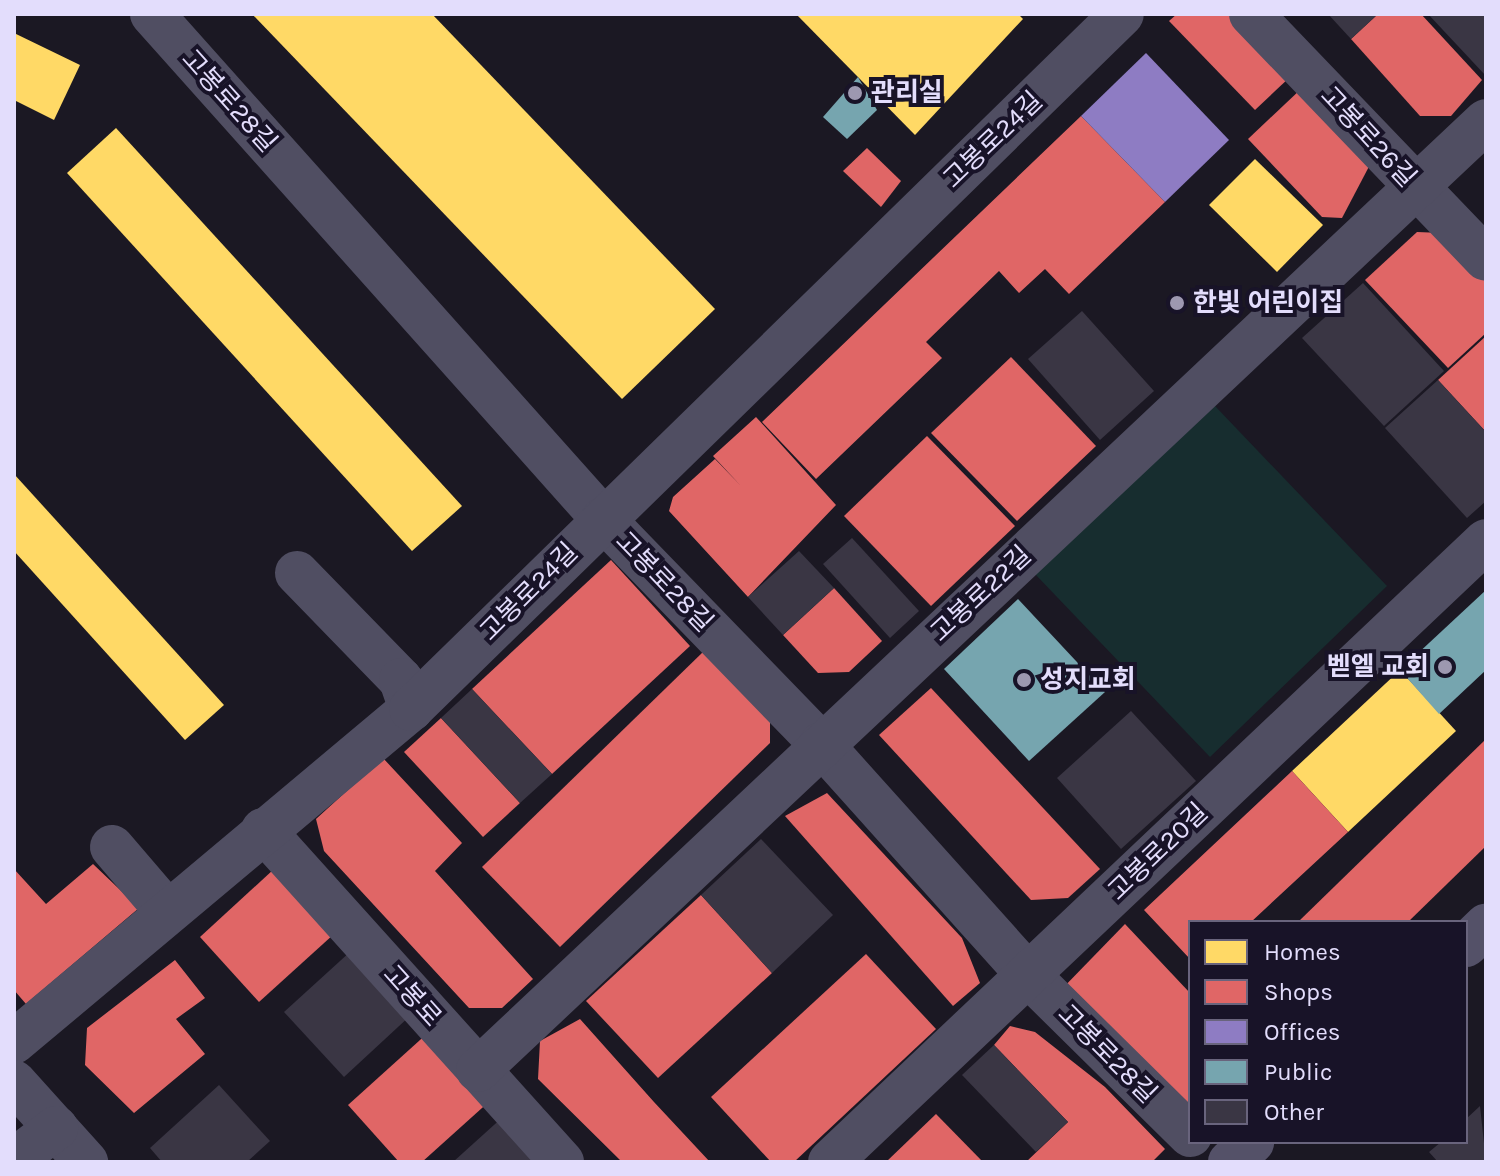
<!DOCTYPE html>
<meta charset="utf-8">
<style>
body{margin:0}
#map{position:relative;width:1500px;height:1176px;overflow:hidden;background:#1b1823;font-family:Karla,"Noto Sans KR",sans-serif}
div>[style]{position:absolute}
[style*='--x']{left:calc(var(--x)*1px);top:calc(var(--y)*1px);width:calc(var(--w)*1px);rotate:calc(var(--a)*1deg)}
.green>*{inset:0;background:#172d2f}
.homes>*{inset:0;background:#ffd966}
.shops>*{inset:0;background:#e06666}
.offices>*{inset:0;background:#8e7cc3}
.public>*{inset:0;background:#76a5af}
.building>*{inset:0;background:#3a3644}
.street>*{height:44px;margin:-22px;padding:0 22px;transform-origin:22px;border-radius:22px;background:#504e62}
.secondary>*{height:44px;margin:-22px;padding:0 22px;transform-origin:22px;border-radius:22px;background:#545168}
.dots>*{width:22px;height:22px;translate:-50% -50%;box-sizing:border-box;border:4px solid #181328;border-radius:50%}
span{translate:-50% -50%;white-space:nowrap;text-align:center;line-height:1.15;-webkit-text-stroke:8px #181328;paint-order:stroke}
.poi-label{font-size:26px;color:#e3ddfc;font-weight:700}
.left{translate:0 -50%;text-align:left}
.right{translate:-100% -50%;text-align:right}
.street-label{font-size:26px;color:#e3ddfc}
.frame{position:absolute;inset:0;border:16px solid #e3ddfc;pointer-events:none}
.legend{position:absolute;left:1188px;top:920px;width:280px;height:224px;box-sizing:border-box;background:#181328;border:2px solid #69647d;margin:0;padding:10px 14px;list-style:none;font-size:24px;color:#e3ddfc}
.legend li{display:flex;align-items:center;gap:16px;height:40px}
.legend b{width:40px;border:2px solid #69647d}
</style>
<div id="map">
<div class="green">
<i style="clip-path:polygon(1215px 406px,1387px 586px,1210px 757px,1035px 574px)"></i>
</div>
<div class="homes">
<i style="clip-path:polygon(252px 14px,432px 14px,715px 309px,622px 399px)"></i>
<i style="clip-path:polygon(796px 14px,1018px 14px,1023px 19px,915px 135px)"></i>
<i style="clip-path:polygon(14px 33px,80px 65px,54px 120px,14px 100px)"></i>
<i style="clip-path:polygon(116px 128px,462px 506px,412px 551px,67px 173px)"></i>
<i style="clip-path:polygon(1255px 159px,1323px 225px,1277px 272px,1209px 205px)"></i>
<i style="clip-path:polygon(14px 474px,224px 705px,185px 740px,14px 551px)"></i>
<i style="clip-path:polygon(1400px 670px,1456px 731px,1348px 832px,1292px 771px)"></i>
</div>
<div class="shops">
<i style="clip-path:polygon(1177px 14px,1232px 14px,1290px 77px,1255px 110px,1169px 21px)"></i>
<i style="clip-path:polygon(1378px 14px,1421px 14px,1482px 80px,1451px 116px,1420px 116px,1351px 39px)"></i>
<i style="clip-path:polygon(1302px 88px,1374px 157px,1342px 218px,1322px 217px,1248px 139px)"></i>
<i style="clip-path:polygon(1081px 116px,1165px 202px,1069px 294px,1045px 269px,1019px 293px,999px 271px,926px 342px,942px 358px,816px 479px,762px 422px)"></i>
<i style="clip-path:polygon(867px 148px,901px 181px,881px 207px,843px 171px)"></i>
<i style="clip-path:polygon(1417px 232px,1442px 233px,1486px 281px,1486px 333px,1448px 368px,1365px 280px)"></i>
<i style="clip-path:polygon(1486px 336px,1486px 432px,1438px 380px)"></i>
<i style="clip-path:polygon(1011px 357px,1096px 446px,1017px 521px,931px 433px)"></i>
<i style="clip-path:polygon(756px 417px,836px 505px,748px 597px,669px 511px,673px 497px,715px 459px,741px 486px,713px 456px)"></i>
<i style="clip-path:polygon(927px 436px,1015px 526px,931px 606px,844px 516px)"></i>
<i style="clip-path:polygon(611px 560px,690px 646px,552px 774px,472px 689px)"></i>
<i style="clip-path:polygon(834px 588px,882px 641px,849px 672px,818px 673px,783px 635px)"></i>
<i style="clip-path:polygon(704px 651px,770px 720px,770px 743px,560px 947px,482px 867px)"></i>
<i style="clip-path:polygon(931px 688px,1100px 869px,1068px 898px,1031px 900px,879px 735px)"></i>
<i style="clip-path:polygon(441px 718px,520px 803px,483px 837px,404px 752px)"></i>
<i style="clip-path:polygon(1486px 739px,1486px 846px,1408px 922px,1298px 922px)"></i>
<i style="clip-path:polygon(383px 758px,462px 843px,435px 871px,533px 979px,502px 1008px,469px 1008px,324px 851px,316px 819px)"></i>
<i style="clip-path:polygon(1292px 771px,1348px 832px,1251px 922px,1190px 922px,1190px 959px,1144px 910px)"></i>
<i style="clip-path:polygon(827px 793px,962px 938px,980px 983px,953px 1006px,785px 816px)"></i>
<i style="clip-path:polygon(93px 864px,139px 908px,26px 1004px,14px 990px,14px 869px,46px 904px)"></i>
<i style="clip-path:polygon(274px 869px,334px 934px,259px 1002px,200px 937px)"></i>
<i style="clip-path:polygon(701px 895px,772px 973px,658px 1078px,586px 1001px)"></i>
<i style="clip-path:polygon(1125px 924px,1190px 993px,1190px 1120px,1058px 993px)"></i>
<i style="clip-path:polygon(866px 954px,936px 1029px,794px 1162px,771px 1162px,711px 1097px)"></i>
<i style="clip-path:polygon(175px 960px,205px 998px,176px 1019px,205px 1054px,134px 1113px,85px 1065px,87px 1028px)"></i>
<i style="clip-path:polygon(580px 1019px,654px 1102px,710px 1162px,622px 1162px,538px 1079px,540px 1041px)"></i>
<i style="clip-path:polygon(1010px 1026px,1035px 1032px,1105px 1087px,1165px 1149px,1152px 1162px,1026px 1162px,1068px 1122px,994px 1045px)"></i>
<i style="clip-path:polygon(430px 1031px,492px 1099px,422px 1162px,399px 1162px,348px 1105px)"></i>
<i style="clip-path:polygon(936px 1114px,983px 1162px,886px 1162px)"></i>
</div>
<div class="offices">
<i style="clip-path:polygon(1146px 53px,1229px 140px,1165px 202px,1081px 116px)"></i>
</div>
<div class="public">
<i style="clip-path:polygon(858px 77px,877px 110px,847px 139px,823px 117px)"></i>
<i style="clip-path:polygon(1486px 590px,1486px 670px,1439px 714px,1400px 670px)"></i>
<i style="clip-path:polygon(1018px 599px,1105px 692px,1029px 761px,944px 669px)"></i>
</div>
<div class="building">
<i style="clip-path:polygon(1328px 14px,1378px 14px,1351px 39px)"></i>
<i style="clip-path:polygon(1428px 14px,1486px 14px,1486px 76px)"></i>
<i style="clip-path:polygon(1363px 283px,1444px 371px,1384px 426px,1302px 338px)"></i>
<i style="clip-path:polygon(1082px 311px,1154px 391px,1100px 440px,1028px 359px)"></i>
<i style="clip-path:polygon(1438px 380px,1486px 432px,1486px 501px,1467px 518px,1385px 428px)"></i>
<i style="clip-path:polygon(852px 538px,919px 611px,890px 638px,823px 564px)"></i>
<i style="clip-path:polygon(799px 551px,834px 588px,783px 635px,748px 597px)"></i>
<i style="clip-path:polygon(472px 689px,552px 774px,520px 803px,441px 718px)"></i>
<i style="clip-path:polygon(1131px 711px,1196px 781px,1121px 849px,1057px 778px)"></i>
<i style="clip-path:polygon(761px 839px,833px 915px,772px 973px,701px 895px)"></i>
<i style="clip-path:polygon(351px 951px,411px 1015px,344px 1077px,284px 1012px)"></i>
<i style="clip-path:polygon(994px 1045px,1068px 1122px,1036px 1152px,962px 1075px)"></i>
<i style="clip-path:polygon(219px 1085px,270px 1141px,247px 1162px,162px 1162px,150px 1148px)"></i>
<i style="clip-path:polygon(1480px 1106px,1486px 1162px,1438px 1162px,1429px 1152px,1441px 1142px,1466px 1142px,1466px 1119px)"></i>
<i style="clip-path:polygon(505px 1115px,549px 1162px,453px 1162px)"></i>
</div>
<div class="street">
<i style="--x:152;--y:14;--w:677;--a:48.23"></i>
<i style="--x:603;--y:519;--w:313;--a:45.9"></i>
<i style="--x:821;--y:744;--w:310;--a:48.1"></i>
<i style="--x:1028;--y:975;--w:228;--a:44.6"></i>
<i style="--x:1251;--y:14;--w:339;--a:46.2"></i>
<i style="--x:297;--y:573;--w:149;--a:45.8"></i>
<i style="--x:401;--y:680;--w:31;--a:71"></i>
<i style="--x:263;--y:830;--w:447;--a:48"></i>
<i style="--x:112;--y:847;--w:83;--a:49.4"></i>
<i style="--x:14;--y:1042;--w:518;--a:-39.99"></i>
<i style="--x:411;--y:709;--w:994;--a:-44.35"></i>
<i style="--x:478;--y:1070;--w:1384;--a:-43.27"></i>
<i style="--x:14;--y:1082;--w:108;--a:48"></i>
<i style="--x:14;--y:1160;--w:53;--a:-37.3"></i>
<i style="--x:830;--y:1162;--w:903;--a:-43.43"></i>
</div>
<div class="secondary">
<i style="--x:1466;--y:945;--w:28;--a:-44"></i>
<i style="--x:1230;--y:1162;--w:30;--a:-42"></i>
</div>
<div class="dots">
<i style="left:855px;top:93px;background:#9d98b0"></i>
<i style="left:1177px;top:303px;background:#9d98b0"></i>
<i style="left:1445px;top:667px;background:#9d98b0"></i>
<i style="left:1024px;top:680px;background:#9d98b0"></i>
</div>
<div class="poi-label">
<span class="left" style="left:871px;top:93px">관리실</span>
<span class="left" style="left:1193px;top:303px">한빛 어린이집</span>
<span class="right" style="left:1429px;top:667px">벧엘 교회</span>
<span class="left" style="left:1040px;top:680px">성지교회</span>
</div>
<div class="street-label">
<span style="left:229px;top:101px;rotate:48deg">고봉로28길</span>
<span style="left:1368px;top:137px;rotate:47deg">고봉로26길</span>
<span style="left:993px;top:140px;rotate:-44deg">고봉로24길</span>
<span style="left:664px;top:582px;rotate:46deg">고봉로28길</span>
<span style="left:529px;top:592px;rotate:-45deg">고봉로24길</span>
<span style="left:981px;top:594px;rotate:-43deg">고봉로22길</span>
<span style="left:1158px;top:852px;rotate:-44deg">고봉로20길</span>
<span style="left:412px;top:996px;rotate:48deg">고봉로</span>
<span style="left:1107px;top:1054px;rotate:45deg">고봉로28길</span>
</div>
<div class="frame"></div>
<ul class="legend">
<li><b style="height:22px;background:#ffd966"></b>Homes</li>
<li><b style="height:22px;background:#e06666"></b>Shops</li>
<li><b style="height:22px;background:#8e7cc3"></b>Offices</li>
<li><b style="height:22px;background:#76a5af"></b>Public</li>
<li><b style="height:22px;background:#3a3644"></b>Other</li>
</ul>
</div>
